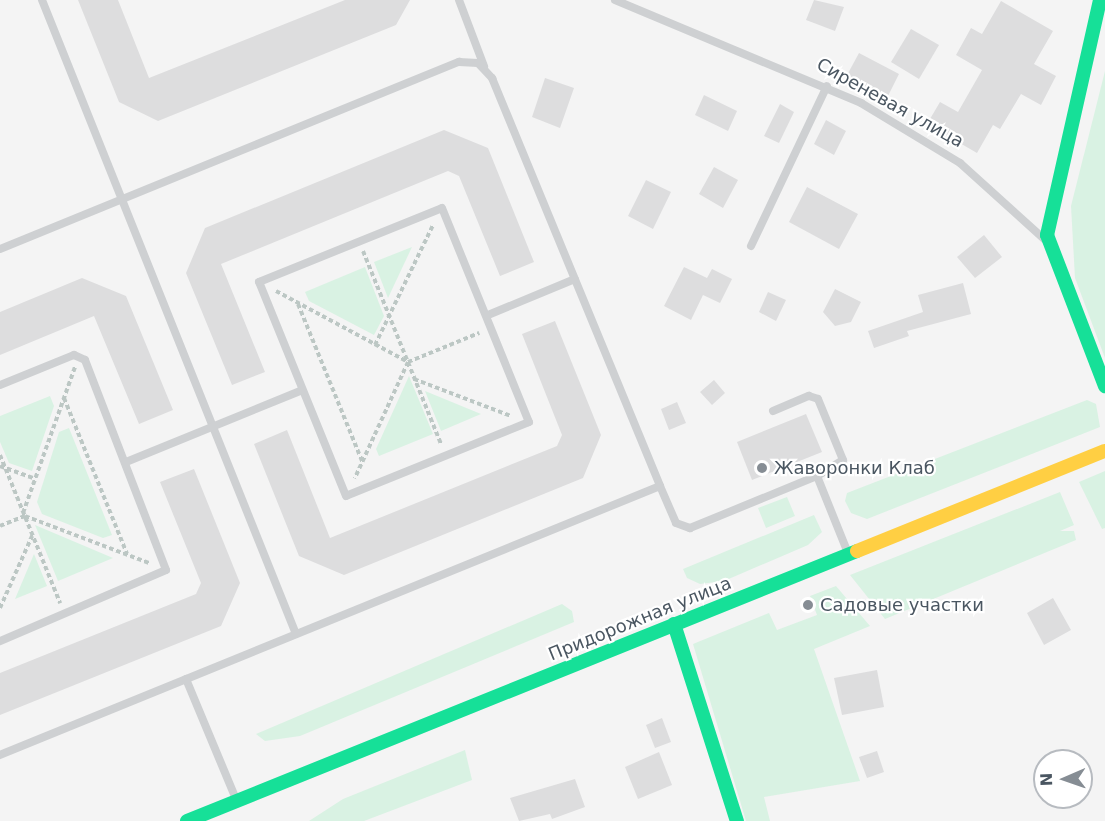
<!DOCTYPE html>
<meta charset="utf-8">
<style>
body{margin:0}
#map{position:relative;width:1105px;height:821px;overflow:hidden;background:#f4f4f4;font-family:"DejaVu Sans",sans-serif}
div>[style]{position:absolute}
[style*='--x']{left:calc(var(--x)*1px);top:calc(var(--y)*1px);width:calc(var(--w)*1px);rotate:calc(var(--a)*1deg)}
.green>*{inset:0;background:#d9f2e3}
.building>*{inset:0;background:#ddddde}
.path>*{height:4px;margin-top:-2px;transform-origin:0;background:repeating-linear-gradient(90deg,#bcc7c4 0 4.5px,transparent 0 7.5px)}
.lane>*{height:8px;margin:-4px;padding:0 4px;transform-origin:4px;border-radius:4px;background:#ced0d2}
.fast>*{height:14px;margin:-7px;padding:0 7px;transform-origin:7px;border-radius:7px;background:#16e098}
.slow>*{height:14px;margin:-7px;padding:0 7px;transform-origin:7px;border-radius:7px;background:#ffcf43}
.dots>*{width:16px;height:16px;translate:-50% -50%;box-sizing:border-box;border:3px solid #fff;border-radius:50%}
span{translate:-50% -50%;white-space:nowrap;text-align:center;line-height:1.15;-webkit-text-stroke:4.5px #fff;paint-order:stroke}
.street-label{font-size:18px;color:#4a5661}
.poi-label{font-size:18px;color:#4a5661}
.left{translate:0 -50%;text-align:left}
.north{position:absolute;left:1033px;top:749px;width:60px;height:60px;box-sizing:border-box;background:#fff;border:2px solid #b7bbc0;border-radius:50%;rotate:268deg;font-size:16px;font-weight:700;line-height:24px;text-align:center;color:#4a5661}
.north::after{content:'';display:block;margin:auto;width:21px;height:27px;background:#868d94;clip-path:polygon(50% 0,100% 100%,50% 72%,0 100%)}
</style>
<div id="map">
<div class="green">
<i style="clip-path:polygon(1105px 71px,1105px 358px,1075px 278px,1071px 206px)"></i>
<i style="clip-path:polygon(412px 247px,388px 298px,374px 262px)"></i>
<i style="clip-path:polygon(365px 267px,384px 316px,374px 335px,309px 301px,305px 292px)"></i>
<i style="clip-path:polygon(409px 376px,433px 434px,379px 456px,376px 449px)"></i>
<i style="clip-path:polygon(425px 391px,481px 414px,441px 431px)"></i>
<i style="clip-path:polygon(50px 396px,54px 406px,32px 471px,9px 463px,0 442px,0 416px)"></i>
<i style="clip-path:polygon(1087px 400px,1096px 404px,1100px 427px,867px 519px,851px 513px,845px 501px,847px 493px)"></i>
<i style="clip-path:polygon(69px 428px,112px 535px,103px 538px,42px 514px,37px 502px,59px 432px)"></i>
<i style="clip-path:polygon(1105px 471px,1105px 528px,1102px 529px,1079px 482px)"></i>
<i style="clip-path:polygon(1060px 492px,1074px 525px,1060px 531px,1074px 531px,1076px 540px,885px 619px,850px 575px)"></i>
<i style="clip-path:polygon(787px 497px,795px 516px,766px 528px,758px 508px)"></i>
<i style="clip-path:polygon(814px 515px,822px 532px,808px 545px,724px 581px,700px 584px,687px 578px,683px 569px)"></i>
<i style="clip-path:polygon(35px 525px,113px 558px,58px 581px)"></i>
<i style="clip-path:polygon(34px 554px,47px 586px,15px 599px)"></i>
<i style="clip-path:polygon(836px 586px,870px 626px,814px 649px,860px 781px,764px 797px,770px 821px,746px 821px,693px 644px,769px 613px,777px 630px,817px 615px,810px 596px)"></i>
<i style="clip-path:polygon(562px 604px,572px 611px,574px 622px,300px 736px,265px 741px,256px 734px)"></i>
<i style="clip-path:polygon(465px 750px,472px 780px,364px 821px,309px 821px,343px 799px)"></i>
</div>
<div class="building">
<i style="clip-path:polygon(78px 0,118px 0,149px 78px,345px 0,410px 0,396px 25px,158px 121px,119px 102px)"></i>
<i style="clip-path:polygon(814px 0,844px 7px,835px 31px,806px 20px)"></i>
<i style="clip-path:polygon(1001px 1px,1053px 31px,1034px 64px,1056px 76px,1041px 105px,1021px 94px,1000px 129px,993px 125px,977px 153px,927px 124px,940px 102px,958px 112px,982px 70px,956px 55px,971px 28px,982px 34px)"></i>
<i style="clip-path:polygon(911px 29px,939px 45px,919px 79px,891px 62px)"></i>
<i style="clip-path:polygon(859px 53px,899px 74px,887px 98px,846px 77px)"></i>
<i style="clip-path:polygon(545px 78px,574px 88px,560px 128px,532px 117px)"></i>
<i style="clip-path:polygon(704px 95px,737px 111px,728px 131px,695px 115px)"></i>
<i style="clip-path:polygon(780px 104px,794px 112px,779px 143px,764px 136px)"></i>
<i style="clip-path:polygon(826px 120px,846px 131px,834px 155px,814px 144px)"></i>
<i style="clip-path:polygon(444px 130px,488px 148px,534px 262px,500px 276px,459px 176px,448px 171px,421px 182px,221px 264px,265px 372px,232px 385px,186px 273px,205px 228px)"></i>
<i style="clip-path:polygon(714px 167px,738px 180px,723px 208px,699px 194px)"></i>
<i style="clip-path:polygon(646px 180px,671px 192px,653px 229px,628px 216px)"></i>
<i style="clip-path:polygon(807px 187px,858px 214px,839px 249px,789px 222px)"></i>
<i style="clip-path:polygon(984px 235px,1002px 257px,975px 278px,957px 257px)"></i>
<i style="clip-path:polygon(684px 267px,707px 278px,712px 269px,732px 279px,720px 303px,703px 295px,691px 320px,664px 306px)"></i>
<i style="clip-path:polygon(82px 278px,126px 296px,173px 410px,139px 424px,94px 316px,0 355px,0 312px)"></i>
<i style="clip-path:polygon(963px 283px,971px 314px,907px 331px,909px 336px,874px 348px,868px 331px,923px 312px,918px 295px)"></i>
<i style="clip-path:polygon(835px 289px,861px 302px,851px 322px,835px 326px,823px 312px)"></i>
<i style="clip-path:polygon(768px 292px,786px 300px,776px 321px,759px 312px)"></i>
<i style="clip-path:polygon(555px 321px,601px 435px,583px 478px,344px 575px,299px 556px,254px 444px,287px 430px,330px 538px,557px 446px,562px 435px,522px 334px)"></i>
<i style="clip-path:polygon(714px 380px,725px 393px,712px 405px,700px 392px)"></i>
<i style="clip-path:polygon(677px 402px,686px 423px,669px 430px,661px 409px)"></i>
<i style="clip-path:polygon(806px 414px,822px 452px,752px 480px,737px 442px)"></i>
<i style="clip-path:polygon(194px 469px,240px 583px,221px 626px,0 715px,0 673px,196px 594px,201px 583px,160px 482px)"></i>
<i style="clip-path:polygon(1053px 598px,1071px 630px,1044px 645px,1027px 613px)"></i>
<i style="clip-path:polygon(877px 670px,884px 707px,842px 715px,834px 678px)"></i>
<i style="clip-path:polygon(662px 718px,671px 742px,655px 748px,646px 725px)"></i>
<i style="clip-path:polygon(877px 751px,884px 772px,867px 778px,859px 757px)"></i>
<i style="clip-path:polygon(659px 752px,672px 785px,638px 799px,625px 767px)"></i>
<i style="clip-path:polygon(575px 779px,585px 807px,552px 819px,550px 814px,519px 821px,510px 798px)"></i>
</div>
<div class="path">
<i style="--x:363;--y:251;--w:208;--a:68"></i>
<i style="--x:276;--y:291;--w:150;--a:28.3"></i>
<i style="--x:408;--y:362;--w:128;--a:114.6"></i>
<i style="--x:298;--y:304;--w:170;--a:67.8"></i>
<i style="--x:375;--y:345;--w:133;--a:-64.2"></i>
<i style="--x:408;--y:362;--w:77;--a:-22.2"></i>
<i style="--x:414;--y:379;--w:104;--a:20.9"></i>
<i style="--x:64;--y:398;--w:168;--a:68"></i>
<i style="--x:0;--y:455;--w:160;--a:67.9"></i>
<i style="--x:0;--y:466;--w:37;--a:20"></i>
<i style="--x:23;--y:513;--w:155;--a:-70.4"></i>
<i style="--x:0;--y:526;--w:27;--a:-22"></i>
<i style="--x:25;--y:516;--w:133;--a:20.8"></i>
<i style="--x:0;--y:608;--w:79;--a:-66"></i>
</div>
<div class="lane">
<i style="--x:42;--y:0;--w:683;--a:68.17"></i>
<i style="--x:459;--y:0;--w:71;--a:69.3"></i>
<i style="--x:615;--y:0;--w:267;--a:22.7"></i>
<i style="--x:861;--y:103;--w:116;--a:31.2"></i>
<i style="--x:960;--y:163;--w:113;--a:42.1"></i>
<i style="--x:442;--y:208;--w:231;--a:67.9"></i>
<i style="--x:529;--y:422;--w:197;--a:158"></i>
<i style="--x:346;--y:496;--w:231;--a:-112.1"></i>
<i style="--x:259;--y:282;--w:197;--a:-22"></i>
<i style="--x:751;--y:246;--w:177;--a:-64.6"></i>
<i style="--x:0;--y:249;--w:496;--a:-22.2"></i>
<i style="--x:459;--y:62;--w:19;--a:3"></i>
<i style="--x:478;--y:63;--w:21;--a:47"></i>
<i style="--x:492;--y:78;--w:441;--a:67.6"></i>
<i style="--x:660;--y:486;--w:713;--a:157.83"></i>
<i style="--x:488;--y:315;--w:94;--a:-22.5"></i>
<i style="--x:0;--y:385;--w:80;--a:-22.1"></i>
<i style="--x:74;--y:355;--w:12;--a:24"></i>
<i style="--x:85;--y:360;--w:225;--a:68.9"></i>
<i style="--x:166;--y:570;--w:181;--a:156.8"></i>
<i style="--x:773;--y:411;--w:39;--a:-23"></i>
<i style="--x:809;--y:396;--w:9;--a:18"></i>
<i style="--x:818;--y:399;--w:66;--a:67.7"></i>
<i style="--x:843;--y:460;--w:31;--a:148"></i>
<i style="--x:126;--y:462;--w:188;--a:-22.2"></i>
<i style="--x:660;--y:486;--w:40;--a:66.6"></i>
<i style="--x:676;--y:523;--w:15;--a:20"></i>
<i style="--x:690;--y:528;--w:137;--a:-22.3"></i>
<i style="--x:817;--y:476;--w:83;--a:68.1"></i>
<i style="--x:186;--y:679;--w:130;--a:67.4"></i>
</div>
<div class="fast">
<i style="--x:1100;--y:0;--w:241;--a:102.7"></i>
<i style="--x:1047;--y:235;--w:162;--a:69"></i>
<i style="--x:674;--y:624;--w:207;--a:72.3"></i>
<i style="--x:187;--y:821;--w:722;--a:-21.95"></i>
</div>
<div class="slow">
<i style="--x:857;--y:551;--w:267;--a:-22"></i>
</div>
<div class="dots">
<i style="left:762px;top:468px;background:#868d94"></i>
<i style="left:808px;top:605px;background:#868d94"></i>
</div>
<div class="street-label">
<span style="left:890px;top:103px;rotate:29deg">Сиреневая улица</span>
<span style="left:640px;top:619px;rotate:-22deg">Придорожная улица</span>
</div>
<div class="poi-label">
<span class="left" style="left:774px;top:468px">Жаворонки Клаб</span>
<span class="left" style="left:820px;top:605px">Садовые участки</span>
</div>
<div class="north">N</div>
</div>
